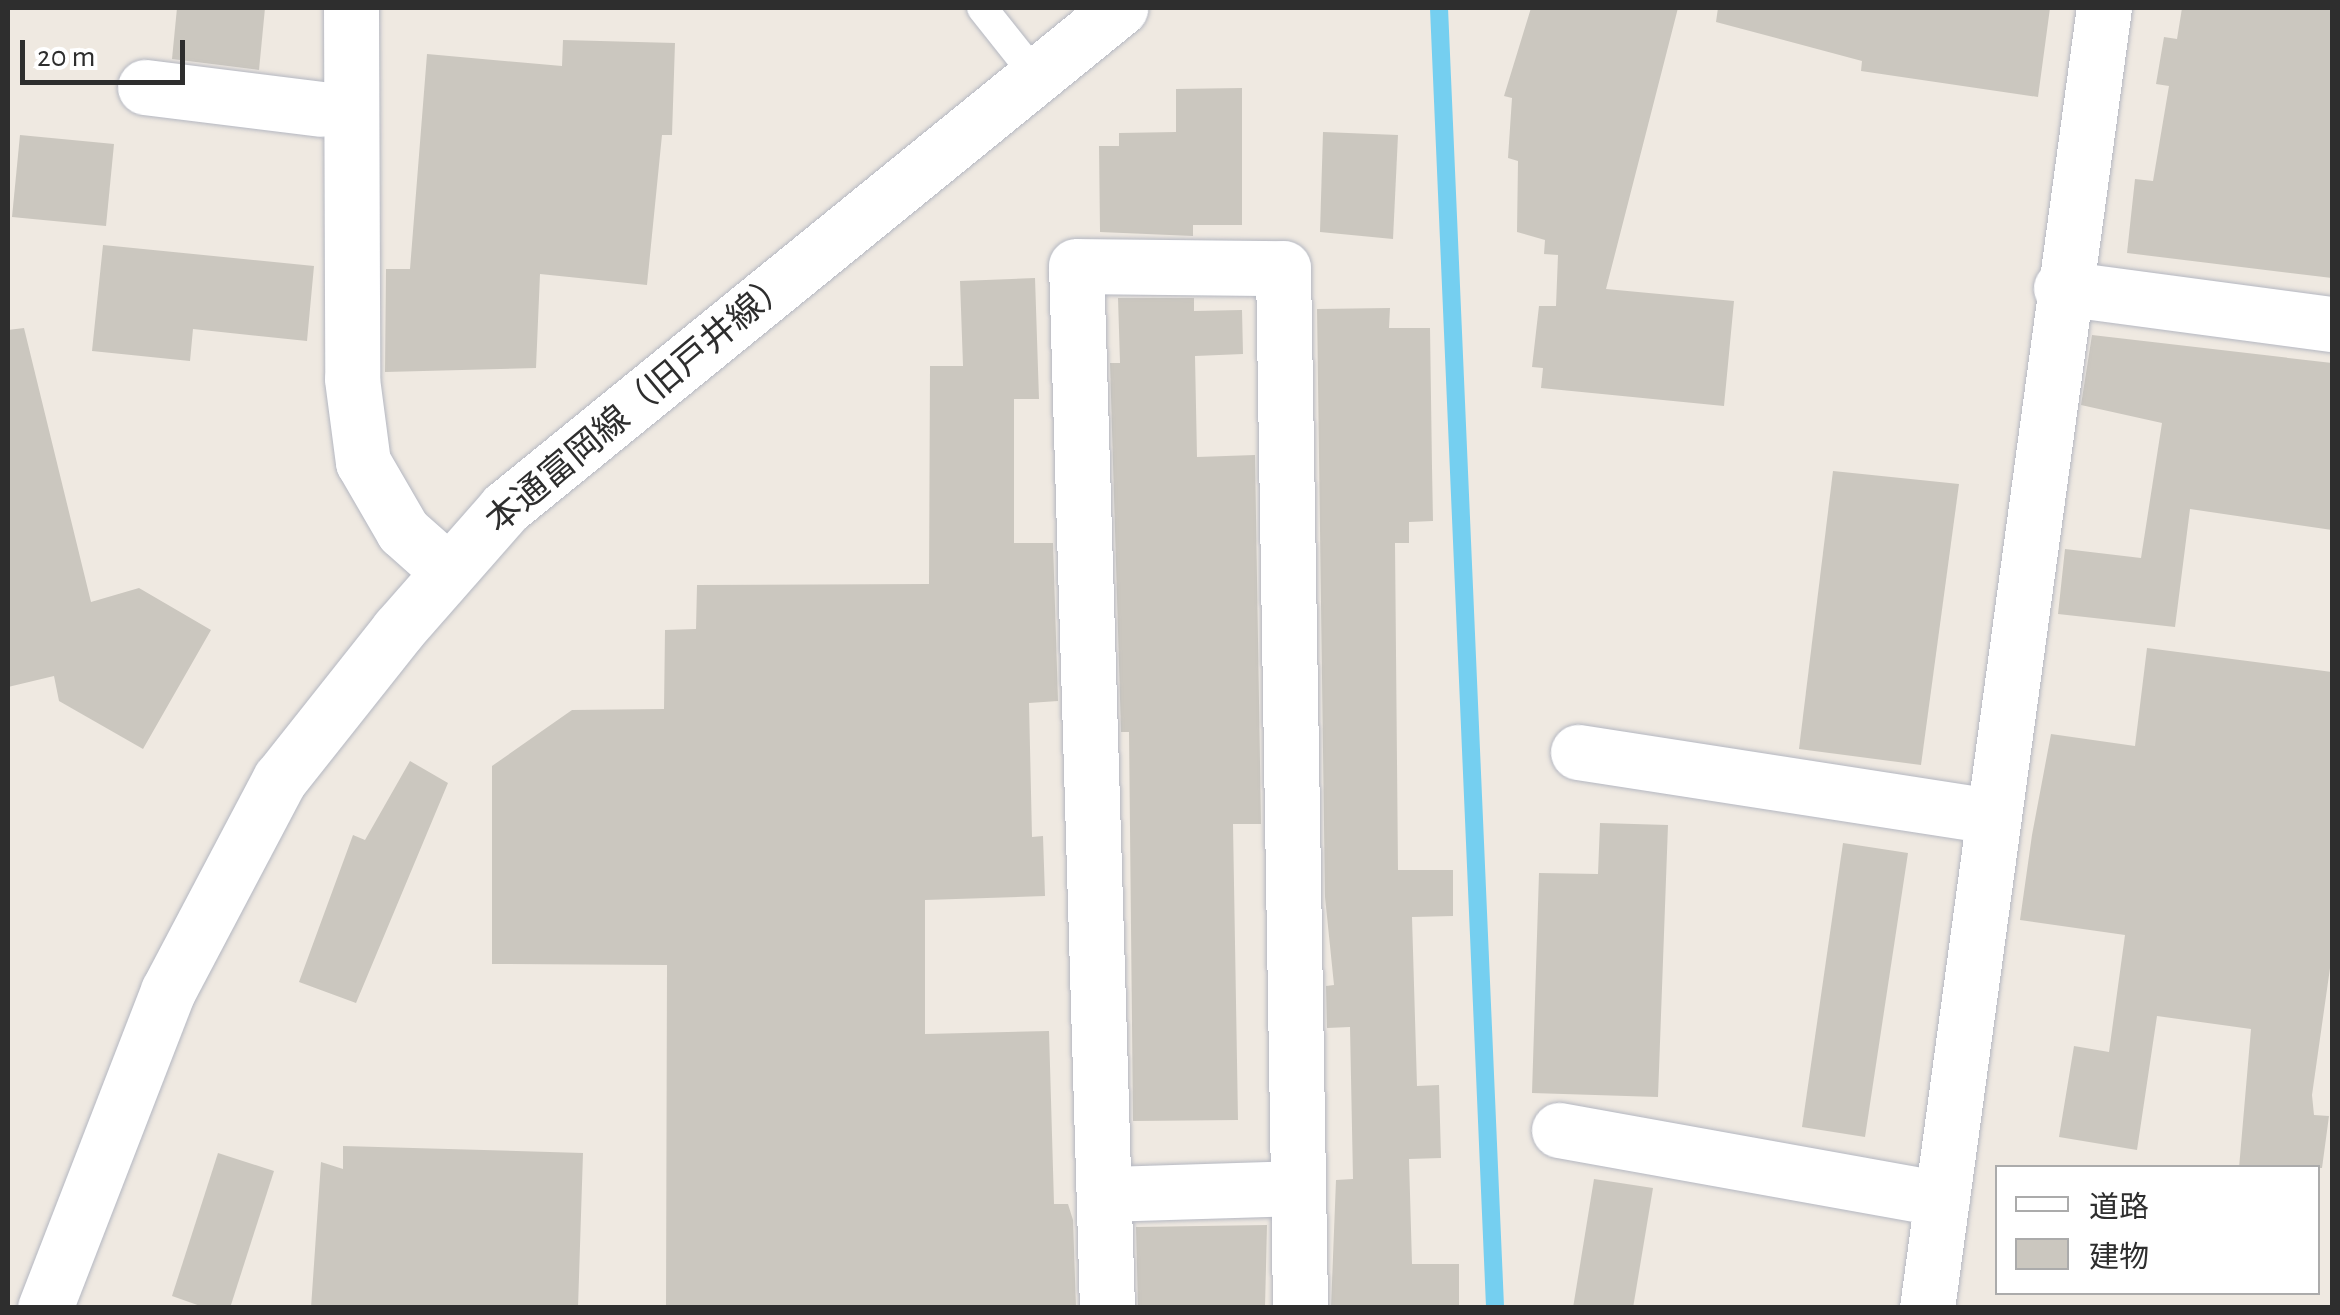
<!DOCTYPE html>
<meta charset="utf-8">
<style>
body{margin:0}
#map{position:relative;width:2340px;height:1315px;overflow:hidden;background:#efe9e1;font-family:"Alegreya Sans","Noto Sans JP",sans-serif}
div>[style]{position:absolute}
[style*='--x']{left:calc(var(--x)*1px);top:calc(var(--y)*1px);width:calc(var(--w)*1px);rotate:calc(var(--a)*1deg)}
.stream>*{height:18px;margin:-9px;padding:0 9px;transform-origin:9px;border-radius:9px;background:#75cff0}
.building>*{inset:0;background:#cbc7bf}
.roads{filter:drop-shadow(0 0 2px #b4b7c1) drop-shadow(0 0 2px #b4b7c1)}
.service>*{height:30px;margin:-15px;padding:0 15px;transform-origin:15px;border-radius:15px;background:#fff}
.minor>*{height:55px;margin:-27.5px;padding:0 27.5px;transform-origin:27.5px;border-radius:27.5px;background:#fff}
.tertiary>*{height:55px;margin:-27.5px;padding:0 27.5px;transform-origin:27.5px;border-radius:27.5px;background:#fff}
span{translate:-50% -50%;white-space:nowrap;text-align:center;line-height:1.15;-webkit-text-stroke:9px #fff;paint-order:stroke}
.street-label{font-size:35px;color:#2e2e2e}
.frame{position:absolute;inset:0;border:10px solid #2e2e2e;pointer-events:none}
.legend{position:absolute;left:1995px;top:1165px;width:325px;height:130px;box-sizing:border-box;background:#fff;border:2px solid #ababab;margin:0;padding:12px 18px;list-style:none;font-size:30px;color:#2e2e2e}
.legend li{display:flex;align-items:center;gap:20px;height:50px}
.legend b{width:50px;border:2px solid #ababab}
.scale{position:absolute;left:20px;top:40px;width:165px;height:45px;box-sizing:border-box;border:5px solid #2e2e2e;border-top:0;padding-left:12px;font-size:30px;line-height:35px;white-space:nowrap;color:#2e2e2e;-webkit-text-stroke:8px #fff;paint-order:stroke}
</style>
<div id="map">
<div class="stream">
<i style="--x:1439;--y:8;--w:1301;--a:87.53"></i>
</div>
<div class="building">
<i style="clip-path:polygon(177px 8px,265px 8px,259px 70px,172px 59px)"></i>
<i style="clip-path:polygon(1531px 8px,1678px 8px,1606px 289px,1734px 301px,1724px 406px,1541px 388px,1543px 368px,1532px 367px,1539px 306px,1556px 306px,1558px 255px,1544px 254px,1545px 240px,1517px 232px,1518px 161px,1508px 158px,1512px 98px,1504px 96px)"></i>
<i style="clip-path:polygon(1718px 8px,2050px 8px,2038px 97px,1861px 71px,1862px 61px,1716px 22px)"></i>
<i style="clip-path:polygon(2182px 8px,2332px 8px,2332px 278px,2127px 253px,2135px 179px,2153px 181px,2169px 86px,2156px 84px,2164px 37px,2177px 39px)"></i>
<i style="clip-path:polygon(563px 40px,675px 43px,672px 135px,662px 135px,647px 285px,540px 274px,536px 368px,385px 372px,386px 269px,410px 269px,427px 54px,562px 66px)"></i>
<i style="clip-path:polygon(1242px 88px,1242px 225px,1193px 225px,1193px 236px,1100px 232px,1099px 146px,1119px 146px,1119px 133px,1176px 132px,1176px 89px)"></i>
<i style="clip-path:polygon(1323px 132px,1398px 135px,1393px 239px,1320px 232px)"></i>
<i style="clip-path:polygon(20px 135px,114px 144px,106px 226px,12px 217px)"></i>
<i style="clip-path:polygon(103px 245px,314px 266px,307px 341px,193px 329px,190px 361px,92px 351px)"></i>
<i style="clip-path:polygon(1035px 278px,1039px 399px,1014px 399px,1014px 543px,1053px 543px,1058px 701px,1029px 703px,1032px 837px,1043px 836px,1045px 896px,925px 900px,925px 1034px,1049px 1031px,1054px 1204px,1068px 1204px,1073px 1220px,1076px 1308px,666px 1308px,667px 965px,492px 964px,492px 766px,572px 710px,664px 709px,665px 630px,696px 629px,697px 585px,929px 584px,930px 366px,963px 366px,960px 281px)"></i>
<i style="clip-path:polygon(1118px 298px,1194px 298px,1194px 311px,1242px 310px,1243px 354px,1195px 356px,1197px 457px,1255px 455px,1261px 824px,1233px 824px,1238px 1120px,1133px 1121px,1129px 732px,1121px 732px,1110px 363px,1120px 363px)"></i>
<i style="clip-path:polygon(1390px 308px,1389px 328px,1430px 328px,1432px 467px,1433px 521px,1409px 522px,1409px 543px,1395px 543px,1398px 870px,1453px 870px,1453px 916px,1412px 917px,1417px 1086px,1439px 1085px,1441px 1158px,1409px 1159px,1412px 1264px,1459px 1264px,1459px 1308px,1331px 1308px,1336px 1180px,1353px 1179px,1350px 1027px,1327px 1028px,1326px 986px,1334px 985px,1325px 897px,1317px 309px)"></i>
<i style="clip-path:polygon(24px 328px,91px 602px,139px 588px,211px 630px,143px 749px,59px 701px,54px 676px,8px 687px,8px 330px)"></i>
<i style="clip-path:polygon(2092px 335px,2332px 363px,2332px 530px,2190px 509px,2175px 627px,2058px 614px,2065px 549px,2141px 558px,2162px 423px,2081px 405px)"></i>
<i style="clip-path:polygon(1833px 471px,1959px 484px,1921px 765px,1799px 749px)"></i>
<i style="clip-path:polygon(2147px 648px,2332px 672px,2332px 954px,2312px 1095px,2314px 1115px,2329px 1116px,2322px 1168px,2239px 1168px,2251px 1029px,2157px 1016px,2137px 1150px,2059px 1137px,2074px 1046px,2109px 1052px,2125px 935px,2020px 920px,2032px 835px,2051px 734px,2135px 746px)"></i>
<i style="clip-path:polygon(410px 761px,448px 783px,356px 1003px,299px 982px,353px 835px,365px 840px)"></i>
<i style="clip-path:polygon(1600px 823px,1668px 825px,1658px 1097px,1532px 1093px,1539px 873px,1598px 874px)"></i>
<i style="clip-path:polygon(1843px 843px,1908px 853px,1865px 1137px,1802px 1127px)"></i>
<i style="clip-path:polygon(343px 1146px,583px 1153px,578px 1308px,311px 1308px,321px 1162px,343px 1169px)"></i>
<i style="clip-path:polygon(218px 1153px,274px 1171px,230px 1308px,206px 1308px,172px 1296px)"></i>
<i style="clip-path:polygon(1594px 1179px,1653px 1188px,1633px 1308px,1573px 1308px)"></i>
<i style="clip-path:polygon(1267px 1225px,1265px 1308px,1138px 1308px,1136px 1227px)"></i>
</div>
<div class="roads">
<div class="service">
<i style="--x:982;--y:8;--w:87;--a:51.5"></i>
</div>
<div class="minor">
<i style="--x:145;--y:87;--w:177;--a:7.1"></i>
<i style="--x:2061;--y:288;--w:273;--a:7.6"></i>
<i style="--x:1578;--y:752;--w:419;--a:8.8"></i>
<i style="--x:1559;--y:1130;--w:389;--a:10.2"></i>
<i style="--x:1106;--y:1194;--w:190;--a:-1.8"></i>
<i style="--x:1107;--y:1308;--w:1042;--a:-91.7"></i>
<i style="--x:1076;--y:266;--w:207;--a:0.6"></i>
<i style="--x:1283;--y:268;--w:1040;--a:89.06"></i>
<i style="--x:1927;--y:1308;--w:1312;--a:-82.25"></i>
</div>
<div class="tertiary">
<i style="--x:351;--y:8;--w:371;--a:89.8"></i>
<i style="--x:352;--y:379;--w:84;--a:82.5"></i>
<i style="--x:363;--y:462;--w:80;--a:59.9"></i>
<i style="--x:403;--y:531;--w:60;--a:41.6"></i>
<i style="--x:45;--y:1308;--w:340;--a:-68.8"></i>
<i style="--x:168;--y:991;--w:240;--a:-62.2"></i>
<i style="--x:280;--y:779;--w:190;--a:-51.6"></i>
<i style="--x:398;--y:630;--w:162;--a:-48.7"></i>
<i style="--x:505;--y:508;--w:793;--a:-39.11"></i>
</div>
</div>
<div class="street-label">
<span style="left:639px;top:403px;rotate:-40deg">本通富岡線（旧戸井線）</span>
</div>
<div class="frame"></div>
<ul class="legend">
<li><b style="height:12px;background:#fff"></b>道路</li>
<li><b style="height:28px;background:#cbc7bf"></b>建物</li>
</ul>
<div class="scale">20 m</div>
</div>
